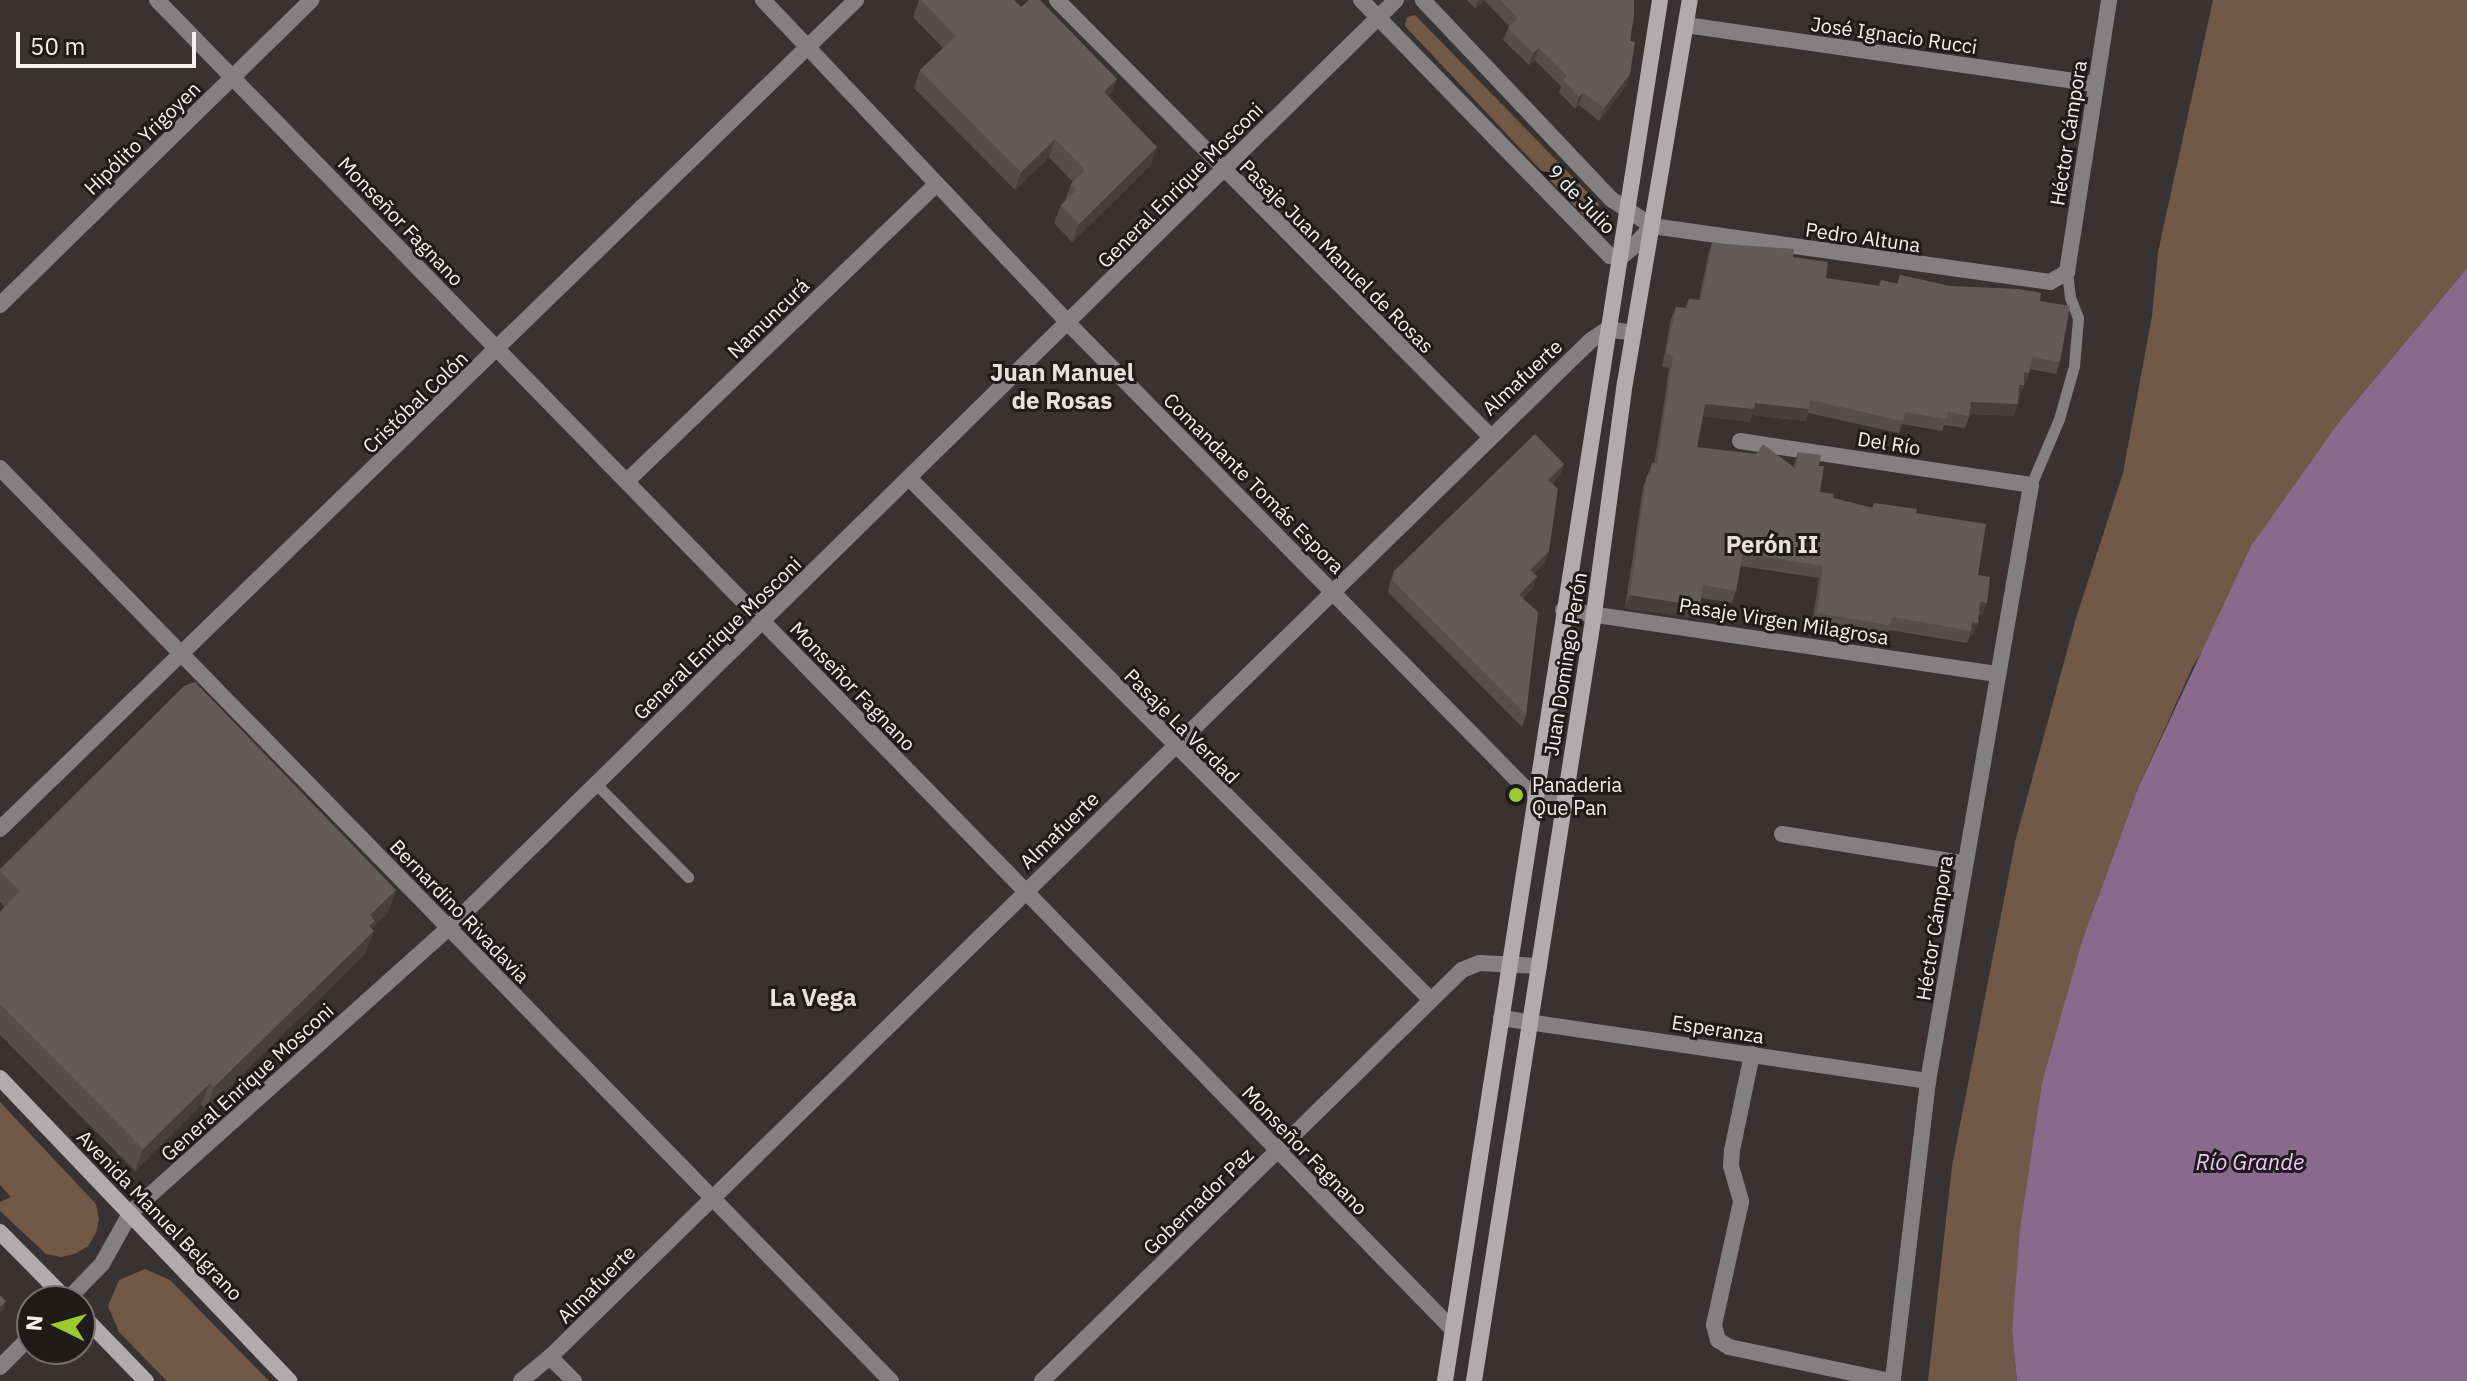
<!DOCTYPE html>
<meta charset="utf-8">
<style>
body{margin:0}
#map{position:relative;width:2467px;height:1381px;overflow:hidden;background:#383233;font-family:"IBM Plex Sans",sans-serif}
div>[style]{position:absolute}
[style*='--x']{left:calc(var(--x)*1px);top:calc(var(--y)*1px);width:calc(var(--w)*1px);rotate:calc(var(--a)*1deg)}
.green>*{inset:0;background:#725947}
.water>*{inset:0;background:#89698c}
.service>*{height:11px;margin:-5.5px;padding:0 5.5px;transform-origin:5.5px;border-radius:5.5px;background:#838082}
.minor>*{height:16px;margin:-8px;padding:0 8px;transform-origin:8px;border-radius:8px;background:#838082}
.tertiary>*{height:16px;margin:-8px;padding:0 8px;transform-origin:8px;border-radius:8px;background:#838082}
.secondary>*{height:16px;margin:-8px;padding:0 8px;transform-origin:8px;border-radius:8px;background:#b0abad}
.wall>*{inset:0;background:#544e4d}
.shaded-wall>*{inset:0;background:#45403e}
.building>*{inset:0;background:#625b59}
.dots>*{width:22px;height:22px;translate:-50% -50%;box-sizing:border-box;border:4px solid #1e1b1b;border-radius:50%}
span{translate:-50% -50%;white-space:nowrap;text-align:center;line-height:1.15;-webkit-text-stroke:6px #1e1b1b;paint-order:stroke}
.street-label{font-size:20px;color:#f4f0f0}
.poi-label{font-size:20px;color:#f4f0f0}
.left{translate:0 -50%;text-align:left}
.water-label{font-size:22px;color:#f6c2fc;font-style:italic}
.quarter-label{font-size:24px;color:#e7dfe0;font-weight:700}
.north{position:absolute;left:16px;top:1285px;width:80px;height:80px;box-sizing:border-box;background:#1e1b1b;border:2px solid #747070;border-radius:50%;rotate:275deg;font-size:22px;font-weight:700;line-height:32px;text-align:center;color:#f4f0f0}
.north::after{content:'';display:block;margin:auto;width:28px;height:36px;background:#9dca30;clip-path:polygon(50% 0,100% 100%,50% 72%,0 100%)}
.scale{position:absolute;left:16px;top:32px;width:180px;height:36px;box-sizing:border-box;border:4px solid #f4f0f0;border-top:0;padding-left:10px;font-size:24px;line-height:28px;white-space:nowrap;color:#f4f0f0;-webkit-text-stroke:6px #1e1b1b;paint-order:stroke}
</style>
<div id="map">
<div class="green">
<i style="clip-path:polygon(2213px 0,2467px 0,2467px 268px,2342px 418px,2192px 668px,2138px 788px,2083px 938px,2012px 1331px,2017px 1381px,1928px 1381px,1952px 1166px,2016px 838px,2076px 618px,2123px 473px,2152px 316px,2158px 252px)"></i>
<i style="clip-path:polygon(1415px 15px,1599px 204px,1596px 214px,1585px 217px,1405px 26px,1407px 17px)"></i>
<i style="clip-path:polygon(0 1102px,96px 1204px,99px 1219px,96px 1233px,88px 1246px,75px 1254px,61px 1257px,46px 1254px,0 1211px,0 1202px,11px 1197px,0 1185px)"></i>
<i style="clip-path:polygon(145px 1269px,170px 1280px,269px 1381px,167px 1381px,119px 1332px,108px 1306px,119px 1280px)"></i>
</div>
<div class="water">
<i style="clip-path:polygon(2467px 268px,2467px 1381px,2017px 1381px,2012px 1331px,2020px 1230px,2042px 1083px,2083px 938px,2138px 788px,2251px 546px,2342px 418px)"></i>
</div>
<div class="service">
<i style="--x:2031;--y:485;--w:72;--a:-67"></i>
<i style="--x:2059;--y:419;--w:55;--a:-74.2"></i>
<i style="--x:2074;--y:366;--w:48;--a:-85.2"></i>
<i style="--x:2078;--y:318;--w:22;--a:-111"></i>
<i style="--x:2070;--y:297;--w:25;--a:-97"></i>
<i style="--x:596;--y:784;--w:131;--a:45.3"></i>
</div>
<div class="minor">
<i style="--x:157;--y:0;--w:1857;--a:45.74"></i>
<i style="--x:763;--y:0;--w:446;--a:46.6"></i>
<i style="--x:1069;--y:324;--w:649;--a:45.5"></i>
<i style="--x:1524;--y:787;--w:13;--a:32"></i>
<i style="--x:1535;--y:794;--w:30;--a:8"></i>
<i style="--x:1057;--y:0;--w:614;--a:45.2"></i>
<i style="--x:1686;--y:25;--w:414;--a:8.2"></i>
<i style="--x:1652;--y:226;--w:402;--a:8"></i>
<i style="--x:2050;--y:282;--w:20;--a:-30"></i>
<i style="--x:2067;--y:272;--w:275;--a:-81.2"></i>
<i style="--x:0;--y:305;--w:436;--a:-44.4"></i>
<i style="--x:1740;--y:441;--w:294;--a:8.6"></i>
<i style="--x:2031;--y:485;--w:605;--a:99.8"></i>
<i style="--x:1928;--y:1081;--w:302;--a:96.7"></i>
<i style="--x:0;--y:468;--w:1276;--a:45.7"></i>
<i style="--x:909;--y:478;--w:737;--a:45"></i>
<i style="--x:627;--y:481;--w:429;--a:-43.8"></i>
<i style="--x:1563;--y:610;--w:440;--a:8.4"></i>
<i style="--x:0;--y:829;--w:1192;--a:-44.08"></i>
<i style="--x:1782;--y:834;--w:184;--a:9.1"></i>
<i style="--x:1501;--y:1018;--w:432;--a:8.4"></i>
<i style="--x:1752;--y:1054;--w:99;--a:101.7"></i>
<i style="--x:1732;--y:1151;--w:15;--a:94"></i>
<i style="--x:1731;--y:1166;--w:37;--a:74"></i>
<i style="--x:1741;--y:1202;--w:126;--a:102.4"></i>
<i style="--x:1714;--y:1325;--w:16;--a:75"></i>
<i style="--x:1718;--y:1340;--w:13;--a:32"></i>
<i style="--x:1729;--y:1347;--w:166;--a:11.9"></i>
<i style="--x:66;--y:1301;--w:52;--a:-45.8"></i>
<i style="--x:102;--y:1264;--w:60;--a:-60.9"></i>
<i style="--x:131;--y:1212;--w:426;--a:-41.8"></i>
<i style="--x:449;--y:928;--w:1326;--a:-44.42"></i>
<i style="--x:550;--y:1357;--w:34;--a:45"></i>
<i style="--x:0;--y:1367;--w:45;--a:-45"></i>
<i style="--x:1042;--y:1381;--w:588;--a:-44.38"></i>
<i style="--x:1462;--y:970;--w:18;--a:-22"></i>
<i style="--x:1479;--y:963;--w:60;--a:2.9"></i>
</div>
<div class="tertiary">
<i style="--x:1361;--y:0;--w:357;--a:45.8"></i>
<i style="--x:1610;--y:256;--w:10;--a:11"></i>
<i style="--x:1620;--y:258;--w:17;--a:-40"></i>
<i style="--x:1633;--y:247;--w:28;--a:-48"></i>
<i style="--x:1652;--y:226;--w:49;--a:-146.6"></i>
<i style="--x:1611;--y:199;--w:274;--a:-133.4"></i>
<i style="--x:521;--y:1381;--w:38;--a:-40"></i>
<i style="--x:550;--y:1357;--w:1454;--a:-44.33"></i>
<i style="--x:1590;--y:341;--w:22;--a:-34"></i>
<i style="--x:1608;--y:329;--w:26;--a:9"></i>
</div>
<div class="secondary">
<i style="--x:0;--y:1078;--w:419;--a:46.3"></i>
<i style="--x:0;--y:1232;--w:97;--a:45.4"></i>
<i style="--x:80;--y:1313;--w:95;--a:45.9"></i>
<i style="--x:1445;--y:1381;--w:1398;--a:-81.15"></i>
<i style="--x:1474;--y:1381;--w:776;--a:-81.11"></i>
<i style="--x:1594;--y:614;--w:233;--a:-82.4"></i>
<i style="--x:1625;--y:383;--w:388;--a:-80.4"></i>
</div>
<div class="wall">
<i style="clip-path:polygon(919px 0,1014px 0,1110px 97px,1109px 98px,1151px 165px,1072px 242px,1054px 223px,1061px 205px,1065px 201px,1071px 184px,1073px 182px,1049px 157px,1015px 190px,914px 88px,920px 70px,943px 48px,913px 17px)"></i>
<i style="clip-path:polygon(1467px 0,1484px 0,1475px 9px)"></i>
<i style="clip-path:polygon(1484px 0,1634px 0,1630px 41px,1630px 74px,1626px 86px,1599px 121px,1579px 105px,1575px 109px,1559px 92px,1561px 86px,1535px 60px,1529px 65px,1503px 40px,1509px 26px)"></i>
<i style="clip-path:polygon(1712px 243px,1793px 257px,1826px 278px,1879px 286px,1881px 280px,1897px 284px,1900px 275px,1950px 286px,2040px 301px,2060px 362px,2056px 374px,2030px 369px,2025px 385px,2024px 385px,2019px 398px,2018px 398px,2018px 404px,2013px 416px,1970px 414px,1965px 428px,1944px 425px,1942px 431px,1902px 424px,1899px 433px,1808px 413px,1805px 421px,1752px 415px,1750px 422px,1703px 416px,1697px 447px,1793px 467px,1798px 452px,1819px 466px,1820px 492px,1833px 498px,1872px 508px,1874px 503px,1916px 513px,1978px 575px,1982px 615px,1979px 614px,1973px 635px,1970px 635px,1967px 643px,1889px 630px,1885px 637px,1812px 625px,1819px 578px,1740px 566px,1736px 591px,1732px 603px,1701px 598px,1700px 606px,1696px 618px,1625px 608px,1643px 487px,1652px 463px,1654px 464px,1661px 422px,1669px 368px,1662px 367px,1671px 319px,1676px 307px,1685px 308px,1689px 299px,1699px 300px,1708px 255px)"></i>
<i style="clip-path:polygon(1564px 464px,1560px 475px,1552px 484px,1549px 551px,1545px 563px,1534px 574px,1537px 576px,1533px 588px,1523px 598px,1526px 715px,1522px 727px,1388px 592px,1390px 582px,1394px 571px)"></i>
<i style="clip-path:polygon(0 869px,396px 890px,388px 913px,373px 927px,365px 954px,206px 1110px,201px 1105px,135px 1171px,0 1035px,0 912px,5px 907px,0 902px)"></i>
</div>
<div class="shaded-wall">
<i style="clip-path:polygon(1478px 0,1484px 0,1475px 9px)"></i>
<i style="clip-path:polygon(1539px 48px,1535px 60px,1529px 65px,1533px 53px)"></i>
<i style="clip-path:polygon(1630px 74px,1626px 86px,1599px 121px,1604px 108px)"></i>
<i style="clip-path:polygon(1117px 79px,1110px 97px,1097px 110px,1104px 92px)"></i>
<i style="clip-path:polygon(1583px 93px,1579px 105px,1575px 109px,1579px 97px)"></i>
<i style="clip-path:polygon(1055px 139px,1049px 157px,1015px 190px,1021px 172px)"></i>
<i style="clip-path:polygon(1157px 147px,1151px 165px,1072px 242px,1079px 224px)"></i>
<i style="clip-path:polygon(2024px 372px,2029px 373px,2025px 385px,2020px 385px)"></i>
<i style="clip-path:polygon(2019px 385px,2024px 385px,2019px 398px,2014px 397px)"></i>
<i style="clip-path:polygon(1971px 402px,2018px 404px,2013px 416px,1967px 414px)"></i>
<i style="clip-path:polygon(1755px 403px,1809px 409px,1805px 421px,1752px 415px,1750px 422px,1700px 416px,1705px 404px)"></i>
<i style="clip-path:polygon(1564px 464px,1560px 475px,1544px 491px,1548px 480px)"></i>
<i style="clip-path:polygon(1549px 551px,1545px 563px,1526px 581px,1530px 570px)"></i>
<i style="clip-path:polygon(1537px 576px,1533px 588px,1515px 606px,1519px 595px)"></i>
<i style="clip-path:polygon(1630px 595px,1700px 606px,1696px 618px,1625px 608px)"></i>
<i style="clip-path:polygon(1980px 602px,1987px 603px,1982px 615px,1976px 614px)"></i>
<i style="clip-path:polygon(1972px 622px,1978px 623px,1973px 635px,1970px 635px)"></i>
<i style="clip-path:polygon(396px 890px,388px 913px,373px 927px,371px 934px,374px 931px,365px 954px,206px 1110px,214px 1087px,370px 915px)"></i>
<i style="clip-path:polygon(210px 1083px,201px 1105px,135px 1171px,143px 1149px)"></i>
<i style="clip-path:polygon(6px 1301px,3px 1310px,0 1313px,0 1307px)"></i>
</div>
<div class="building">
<i style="clip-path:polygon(921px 0,1014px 0,1021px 7px,1029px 0,1040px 0,1117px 79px,1104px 92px,1157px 147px,1079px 224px,1061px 205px,1076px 190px,1071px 184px,1085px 170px,1055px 139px,1021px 172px,920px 70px,956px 36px)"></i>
<i style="clip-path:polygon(1500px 0,1634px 0,1634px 15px,1630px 41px,1635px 42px,1630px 74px,1604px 108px,1583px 93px,1579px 97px,1563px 80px,1567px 76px,1539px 48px,1533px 53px,1508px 28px,1518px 18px)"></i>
<i style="clip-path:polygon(1712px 243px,1794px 249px,1793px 257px,1828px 262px,1826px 278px,1879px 286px,1881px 280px,1898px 284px,1900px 275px,1950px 286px,2019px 289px,2041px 293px,2040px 301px,2070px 306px,2060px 362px,2032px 357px,2029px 373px,2024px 372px,2024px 385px,2019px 385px,2018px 404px,1971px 402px,1969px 416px,1948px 412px,1947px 419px,1905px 412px,1903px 421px,1810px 400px,1809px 409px,1755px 403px,1754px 409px,1705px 404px,1697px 447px,1756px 454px,1763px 444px,1796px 469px,1798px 452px,1821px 455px,1819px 466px,1824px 466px,1820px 492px,1834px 494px,1833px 498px,1873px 508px,1874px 503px,1917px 509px,1916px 513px,1986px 524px,1978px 575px,1990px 577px,1987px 603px,1980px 602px,1978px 623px,1972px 622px,1971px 631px,1893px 617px,1889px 625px,1817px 613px,1823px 566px,1743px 553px,1736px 591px,1703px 585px,1700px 606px,1630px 595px,1647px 475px,1650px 475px,1652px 463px,1657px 464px,1673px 356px,1666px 354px,1676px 307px,1687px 308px,1689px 299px,1701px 300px)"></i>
<i style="clip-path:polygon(1535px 434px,1564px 464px,1548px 480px,1558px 489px,1549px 551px,1530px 570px,1537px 576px,1519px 595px,1538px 612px,1526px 715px,1393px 581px,1394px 571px)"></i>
<i style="clip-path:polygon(195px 682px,396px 890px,370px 915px,375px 921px,369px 926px,374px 931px,214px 1087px,210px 1083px,143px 1149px,0 1004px,0 912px,20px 891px,0 871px,0 869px,184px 686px)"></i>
<i style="clip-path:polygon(0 1295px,6px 1301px,0 1307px)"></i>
</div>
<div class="dots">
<i style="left:1516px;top:795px;background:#9dca30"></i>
</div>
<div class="street-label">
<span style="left:1894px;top:35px;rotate:8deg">José Ignacio Rucci</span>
<span style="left:2068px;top:133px;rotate:-81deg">Héctor Cámpora</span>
<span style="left:142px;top:138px;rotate:-44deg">Hipólito Yrigoyen</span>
<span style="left:1180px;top:185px;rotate:-45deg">General Enrique Mosconi</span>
<span style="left:1582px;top:199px;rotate:46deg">9 de Julio</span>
<span style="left:401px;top:221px;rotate:46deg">Monseñor Fagnano</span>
<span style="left:1863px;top:237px;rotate:8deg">Pedro Altuna</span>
<span style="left:1337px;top:256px;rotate:45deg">Pasaje Juan Manuel de Rosas</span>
<span style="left:768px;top:318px;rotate:-44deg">Namuncurá</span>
<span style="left:1522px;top:377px;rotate:-43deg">Almafuerte</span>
<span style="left:415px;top:402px;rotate:-44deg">Cristóbal Colón</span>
<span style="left:1889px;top:443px;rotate:9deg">Del Río</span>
<span style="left:1254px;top:483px;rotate:45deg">Comandante Tomás Espora</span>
<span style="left:1784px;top:621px;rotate:9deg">Pasaje Virgen Milagrosa</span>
<span style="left:717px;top:638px;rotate:-44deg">General Enrique Mosconi</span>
<span style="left:1565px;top:664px;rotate:-81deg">Juan Domingo Perón</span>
<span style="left:853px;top:686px;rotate:46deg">Monseñor Fagnano</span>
<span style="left:1182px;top:726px;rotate:45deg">Pasaje La Verdad</span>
<span style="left:1059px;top:830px;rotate:-44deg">Almafuerte</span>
<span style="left:460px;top:911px;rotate:46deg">Bernardino Rivadavia</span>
<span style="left:1934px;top:928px;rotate:-81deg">Héctor Cámpora</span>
<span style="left:1718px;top:1029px;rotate:9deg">Esperanza</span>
<span style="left:247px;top:1082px;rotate:-42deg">General Enrique Mosconi</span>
<span style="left:1305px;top:1150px;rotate:46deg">Monseñor Fagnano</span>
<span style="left:1198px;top:1201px;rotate:-44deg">Gobernador Paz</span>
<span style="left:160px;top:1215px;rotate:46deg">Avenida Manuel Belgrano</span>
<span style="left:596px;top:1284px;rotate:-45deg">Almafuerte</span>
</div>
<div class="poi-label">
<span class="left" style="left:1532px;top:796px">Panaderia<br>Que Pan</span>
</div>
<div class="water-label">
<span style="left:2250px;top:1162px">Río Grande</span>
</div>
<div class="quarter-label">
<span style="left:1062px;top:387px">Juan Manuel<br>de Rosas</span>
<span style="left:1772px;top:545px">Perón II</span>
<span style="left:813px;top:998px">La Vega</span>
</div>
<div class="north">N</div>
<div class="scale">50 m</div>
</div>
